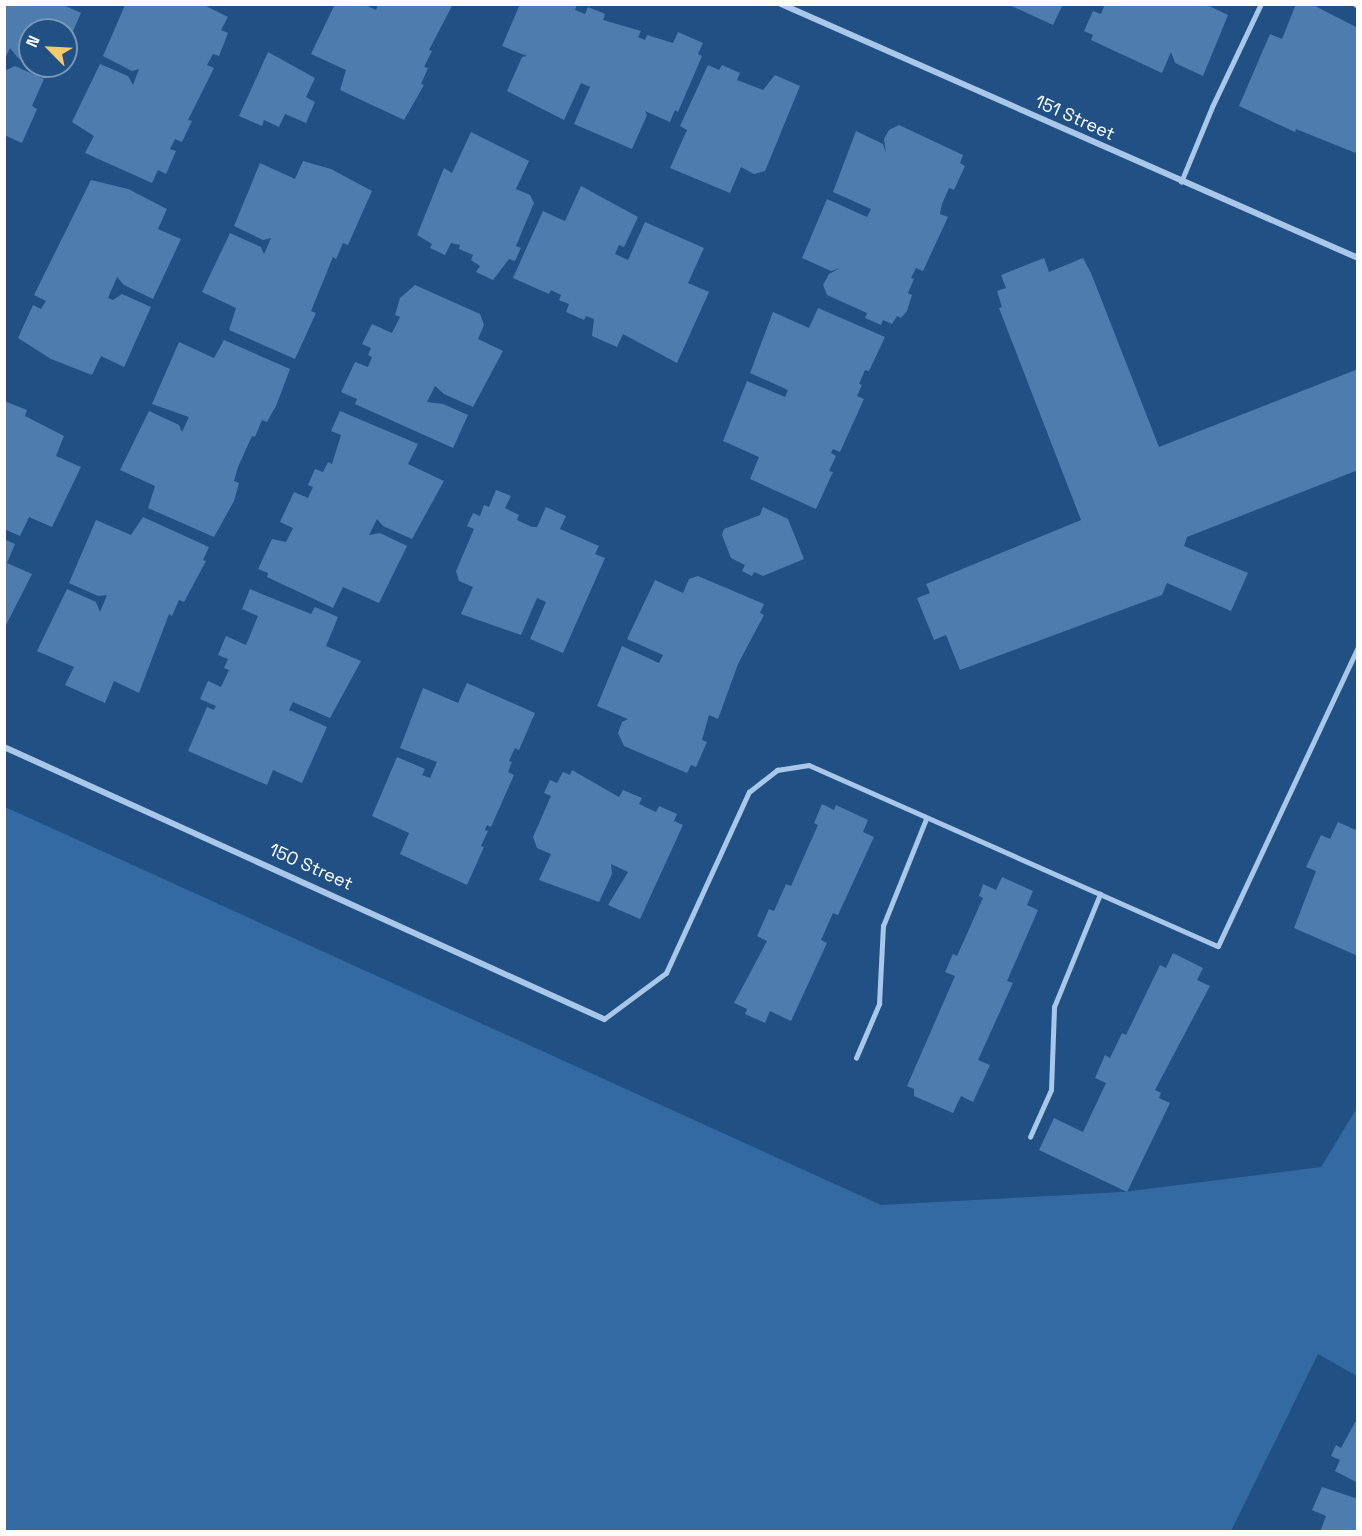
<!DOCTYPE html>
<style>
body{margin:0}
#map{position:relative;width:1362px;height:1536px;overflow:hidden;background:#215085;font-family:"Space Grotesk",sans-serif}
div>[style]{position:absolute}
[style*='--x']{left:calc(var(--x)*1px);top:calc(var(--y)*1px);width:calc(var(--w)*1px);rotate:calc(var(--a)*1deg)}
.green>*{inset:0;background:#346aa2}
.building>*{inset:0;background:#4d7caf}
.lane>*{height:4.5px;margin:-2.25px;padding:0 2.25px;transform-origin:2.25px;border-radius:2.25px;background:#a9c8e9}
.street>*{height:6px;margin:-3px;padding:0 3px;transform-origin:3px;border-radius:3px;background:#a9c8e9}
span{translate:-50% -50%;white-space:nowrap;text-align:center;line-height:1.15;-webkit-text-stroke:4.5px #215085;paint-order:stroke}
.street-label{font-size:18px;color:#fff}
.frame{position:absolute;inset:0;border:6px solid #fff;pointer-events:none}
.north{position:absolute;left:18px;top:18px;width:60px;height:60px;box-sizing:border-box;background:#215085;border:2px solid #7a96b6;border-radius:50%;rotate:294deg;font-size:16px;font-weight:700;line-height:24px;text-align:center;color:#fff}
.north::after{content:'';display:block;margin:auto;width:21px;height:27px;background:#f6c96a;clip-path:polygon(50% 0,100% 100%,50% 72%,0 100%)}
</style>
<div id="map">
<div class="green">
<i style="clip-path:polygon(5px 807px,881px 1205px,1123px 1192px,1321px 1167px,1357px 1108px,1357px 1376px,1318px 1354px,1231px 1531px,5px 1532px)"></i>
</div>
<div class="building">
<i style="clip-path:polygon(4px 4px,61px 4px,81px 13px,66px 47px,66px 30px,30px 30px,30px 64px,18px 58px,10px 48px,4px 61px)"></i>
<i style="clip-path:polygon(202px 4px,228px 17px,221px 30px,228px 33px,219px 56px,213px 54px,207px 65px,214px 68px,188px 120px,192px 121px,182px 142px,175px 139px,170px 149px,176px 151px,166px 174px,158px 170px,152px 183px,85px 153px,94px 136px,72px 122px,100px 64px,128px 76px,133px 85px,139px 69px,132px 71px,103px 56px,125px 5px)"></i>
<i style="clip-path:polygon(335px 4px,363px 4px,376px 10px,378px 4px,453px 4px,429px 50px,432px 51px,424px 67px,428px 68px,421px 84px,424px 85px,404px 120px,340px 90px,346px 70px,311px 54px)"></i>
<i style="clip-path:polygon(520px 4px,577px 4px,575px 10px,585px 14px,588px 7px,605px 14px,603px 20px,641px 31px,638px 37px,645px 40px,647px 35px,673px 43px,678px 32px,703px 43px,698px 54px,702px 56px,678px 112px,675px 110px,670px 122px,645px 111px,647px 115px,632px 149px,574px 124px,590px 87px,581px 83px,564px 120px,507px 91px,522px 57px,527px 56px,502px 46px)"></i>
<i style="clip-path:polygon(1007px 4px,1063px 4px,1053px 25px)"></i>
<i style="clip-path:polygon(1105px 4px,1205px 4px,1228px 15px,1203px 76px,1175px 63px,1171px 52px,1162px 73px,1091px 40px,1093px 35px,1084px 31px,1093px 11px,1101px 14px)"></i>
<i style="clip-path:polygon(1296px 4px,1311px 4px,1358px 28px,1358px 154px,1296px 129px,1295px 132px,1239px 106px,1270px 34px,1282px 39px)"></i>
<i style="clip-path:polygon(268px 52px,315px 78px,306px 97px,315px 102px,306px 123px,285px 114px,279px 127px,264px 120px,262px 126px,239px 116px)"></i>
<i style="clip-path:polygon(708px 65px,719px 70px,722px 65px,740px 73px,737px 80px,763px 90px,775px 75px,800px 86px,765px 171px,754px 174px,741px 167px,730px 193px,670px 168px,687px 130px,680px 126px)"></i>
<i style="clip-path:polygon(15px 66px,44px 79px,32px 106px,37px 109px,22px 143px,4px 135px,4px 71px)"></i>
<i style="clip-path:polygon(899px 125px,963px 155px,960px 163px,965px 166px,954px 190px,949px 188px,942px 204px,940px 214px,948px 217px,923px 271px,916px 268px,911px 278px,914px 279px,908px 293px,912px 295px,907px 311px,901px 318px,897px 316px,892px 324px,883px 320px,881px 325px,865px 318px,867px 313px,827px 295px,823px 285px,829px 274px,840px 268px,831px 271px,802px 258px,827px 199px,867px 217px,871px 209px,833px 192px,856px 131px,883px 144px,886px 153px,884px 139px,889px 130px)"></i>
<i style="clip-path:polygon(471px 132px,529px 161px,516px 189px,530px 195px,534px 203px,516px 246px,521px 248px,515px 261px,509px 259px,493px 280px,476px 272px,480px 266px,471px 260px,473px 255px,459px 249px,460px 245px,451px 243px,445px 255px,430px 248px,432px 244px,417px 235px,444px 168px,452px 173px)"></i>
<i style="clip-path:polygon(303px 161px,331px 169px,372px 191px,348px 245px,343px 243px,336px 259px,333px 257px,311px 311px,316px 313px,295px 359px,229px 330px,236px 308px,202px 292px,230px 233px,261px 247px,264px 254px,271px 238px,263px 240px,234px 226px,260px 163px,295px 179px)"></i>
<i style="clip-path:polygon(91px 180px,128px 189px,167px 209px,158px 229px,181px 239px,153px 299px,124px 285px,117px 277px,108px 298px,113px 300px,122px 294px,151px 307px,124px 367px,101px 356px,92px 375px,51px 359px,18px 338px,33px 305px,41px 309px,46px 301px,34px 295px)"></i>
<i style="clip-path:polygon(581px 186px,638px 217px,624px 247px,619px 245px,615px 254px,628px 260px,645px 222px,704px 248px,688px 283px,709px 292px,677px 363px,623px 334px,617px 347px,592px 336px,594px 319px,586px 316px,584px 320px,566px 312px,569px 304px,559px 300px,561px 295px,551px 290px,549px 294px,513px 278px,543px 211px,565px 221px)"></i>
<i style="clip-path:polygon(1044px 258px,1049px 272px,1083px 258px,1091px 273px,1159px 447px,1358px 369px,1358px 470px,1187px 537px,1184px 546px,1248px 573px,1231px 611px,1167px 583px,1162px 595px,960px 670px,946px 635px,934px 640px,917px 598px,930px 593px,926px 584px,1081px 520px,999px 308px,1002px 307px,997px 291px,1006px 288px,1001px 275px)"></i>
<i style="clip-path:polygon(415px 285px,480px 314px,484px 325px,478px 339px,503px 351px,473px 407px,444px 394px,435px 386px,427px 402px,443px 404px,468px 415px,453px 448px,355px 404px,357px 399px,341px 392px,355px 362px,368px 367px,372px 357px,368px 355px,371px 348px,362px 344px,372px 324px,392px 333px,400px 317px,395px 315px,400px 298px)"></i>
<i style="clip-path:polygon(818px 308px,885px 337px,869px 371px,865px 370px,859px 384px,862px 385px,857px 396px,864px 399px,840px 452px,833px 449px,831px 453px,836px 456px,829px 471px,833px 472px,816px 509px,750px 479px,759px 457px,723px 441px,747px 381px,785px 397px,788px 390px,750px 373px,773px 312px,809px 328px)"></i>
<i style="clip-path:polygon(224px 340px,290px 369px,276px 406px,267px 422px,262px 420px,255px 437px,252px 436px,238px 467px,234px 481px,239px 483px,234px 501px,214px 537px,148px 508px,155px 486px,120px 470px,149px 411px,179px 425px,182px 432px,189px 417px,152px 404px,179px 342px,214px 358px)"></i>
<i style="clip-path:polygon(4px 401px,27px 410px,25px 416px,64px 436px,56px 456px,81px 467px,52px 527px,29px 517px,20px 536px,4px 529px)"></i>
<i style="clip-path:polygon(340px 411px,418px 444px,408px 464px,444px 481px,412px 539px,383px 526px,377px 519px,369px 535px,380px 533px,407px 546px,379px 603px,343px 587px,333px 608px,267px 577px,268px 573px,258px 569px,272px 539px,286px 542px,293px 528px,280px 522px,294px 492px,308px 498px,313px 487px,308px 485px,315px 469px,323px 472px,328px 462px,332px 464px,341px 435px,331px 431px)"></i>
<i style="clip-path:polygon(496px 490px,511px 496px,505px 508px,519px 515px,517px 520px,532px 527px,537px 527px,546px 507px,566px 516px,560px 529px,599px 546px,595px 554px,605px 558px,563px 653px,530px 639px,546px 602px,537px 598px,521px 635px,461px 614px,473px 587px,459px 581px,456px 571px,474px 529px,467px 526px,473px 513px,480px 516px,484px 505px,489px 507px)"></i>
<i style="clip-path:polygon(763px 507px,788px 519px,804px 559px,763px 576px,754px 572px,752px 576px,742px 571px,745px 565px,731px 558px,722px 535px,724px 529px,760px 515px)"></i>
<i style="clip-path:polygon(143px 517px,209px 547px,203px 560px,206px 561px,184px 602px,179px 600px,172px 616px,169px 614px,139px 693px,114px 681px,105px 703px,65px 685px,74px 667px,37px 651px,67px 589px,96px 602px,100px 612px,107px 595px,98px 596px,69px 583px,96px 520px,131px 535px)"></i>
<i style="clip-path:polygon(4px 539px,15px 544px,7px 563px,32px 574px,4px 629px)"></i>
<i style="clip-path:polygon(698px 576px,764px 604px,760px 613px,764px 615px,738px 664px,718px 719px,709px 715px,702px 740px,707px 742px,696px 767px,691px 765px,687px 773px,624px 746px,618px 733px,622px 722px,628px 719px,597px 706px,622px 646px,659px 663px,663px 655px,627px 639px,655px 580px,683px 593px,689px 579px)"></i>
<i style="clip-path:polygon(250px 589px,311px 614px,315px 607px,338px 617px,326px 646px,361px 661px,330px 718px,293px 702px,289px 710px,327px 727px,302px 783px,273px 770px,267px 785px,188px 751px,207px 707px,214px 710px,216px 706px,200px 699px,208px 681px,221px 687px,229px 670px,224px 668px,228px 659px,218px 655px,226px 636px,246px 645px,258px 616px,242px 609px)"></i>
<i style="clip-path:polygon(467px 683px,535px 713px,519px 750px,515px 748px,509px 761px,512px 762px,508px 772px,514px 775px,491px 827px,487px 825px,485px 830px,488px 831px,481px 846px,484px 847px,467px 885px,400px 854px,409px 833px,372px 816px,397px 757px,425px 769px,422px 775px,430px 778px,437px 762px,400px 748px,423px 688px,458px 703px)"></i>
<i style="clip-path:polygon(572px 770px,619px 797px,623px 790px,642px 798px,639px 804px,656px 812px,659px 806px,677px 814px,674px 821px,683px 825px,640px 919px,608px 905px,628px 872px,611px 864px,612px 874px,599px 902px,539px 880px,551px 854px,537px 848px,533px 837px,551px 796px,544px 793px,550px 780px,557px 783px,563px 772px,570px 775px)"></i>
<i style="clip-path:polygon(822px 804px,834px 810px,836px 805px,868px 820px,863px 832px,874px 837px,838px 915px,833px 913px,821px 940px,827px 943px,791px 1021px,770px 1011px,765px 1023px,745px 1014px,747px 1009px,734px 1003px,767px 941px,757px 936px,769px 909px,774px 911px,786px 884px,791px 886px,818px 825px,814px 823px)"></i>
<i style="clip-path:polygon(1338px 822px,1358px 831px,1358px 956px,1294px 928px,1316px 871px,1306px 867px,1321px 835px,1330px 839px)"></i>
<i style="clip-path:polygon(1002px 877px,1033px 891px,1027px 905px,1038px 910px,1007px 981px,1013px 983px,978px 1060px,990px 1065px,973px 1102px,961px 1096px,953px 1113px,914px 1096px,914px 1089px,907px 1086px,955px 976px,945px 972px,953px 954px,957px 956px,983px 898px,979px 896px,983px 884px,996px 890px)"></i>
<i style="clip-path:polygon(1173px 953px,1203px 968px,1197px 980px,1210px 986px,1155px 1090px,1161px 1093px,1159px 1098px,1170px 1103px,1127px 1192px,1039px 1150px,1054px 1118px,1083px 1132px,1106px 1083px,1095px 1078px,1105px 1055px,1110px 1058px,1122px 1033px,1126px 1035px,1160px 965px,1166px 968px)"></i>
<i style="clip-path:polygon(1358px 1417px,1358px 1483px,1335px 1471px,1340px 1460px,1331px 1456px,1336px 1445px,1341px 1448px)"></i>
<i style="clip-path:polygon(1322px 1487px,1358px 1499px,1358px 1532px,1320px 1532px,1326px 1516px,1312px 1510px)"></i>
</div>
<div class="lane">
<i style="--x:1355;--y:4;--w:4;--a:34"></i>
<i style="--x:1181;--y:182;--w:81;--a:-67.5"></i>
<i style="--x:1212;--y:107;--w:114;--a:-64.6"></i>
<i style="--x:604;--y:1019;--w:77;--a:-36.6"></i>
<i style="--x:666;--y:973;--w:199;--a:-65.4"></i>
<i style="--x:749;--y:792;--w:36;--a:-38"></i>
<i style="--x:777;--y:770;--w:32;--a:-9"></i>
<i style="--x:809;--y:765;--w:447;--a:23.9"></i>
<i style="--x:1218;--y:946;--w:330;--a:-64.9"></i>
<i style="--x:856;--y:1058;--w:59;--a:-66.9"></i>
<i style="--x:879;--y:1004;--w:78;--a:-87.1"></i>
<i style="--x:883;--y:926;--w:115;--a:-68.1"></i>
<i style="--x:1030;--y:1137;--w:51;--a:-65.9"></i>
<i style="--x:1051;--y:1090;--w:83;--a:-87.9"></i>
<i style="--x:1054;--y:1007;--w:122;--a:-67.8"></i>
</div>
<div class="street">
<i style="--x:781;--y:4;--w:630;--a:23.76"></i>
<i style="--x:4;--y:747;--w:659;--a:24.39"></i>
</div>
<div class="street-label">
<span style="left:1075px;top:118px;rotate:24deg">151 Street</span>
<span style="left:311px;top:867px;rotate:24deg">150 Street</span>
</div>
<div class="frame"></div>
<div class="north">N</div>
</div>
